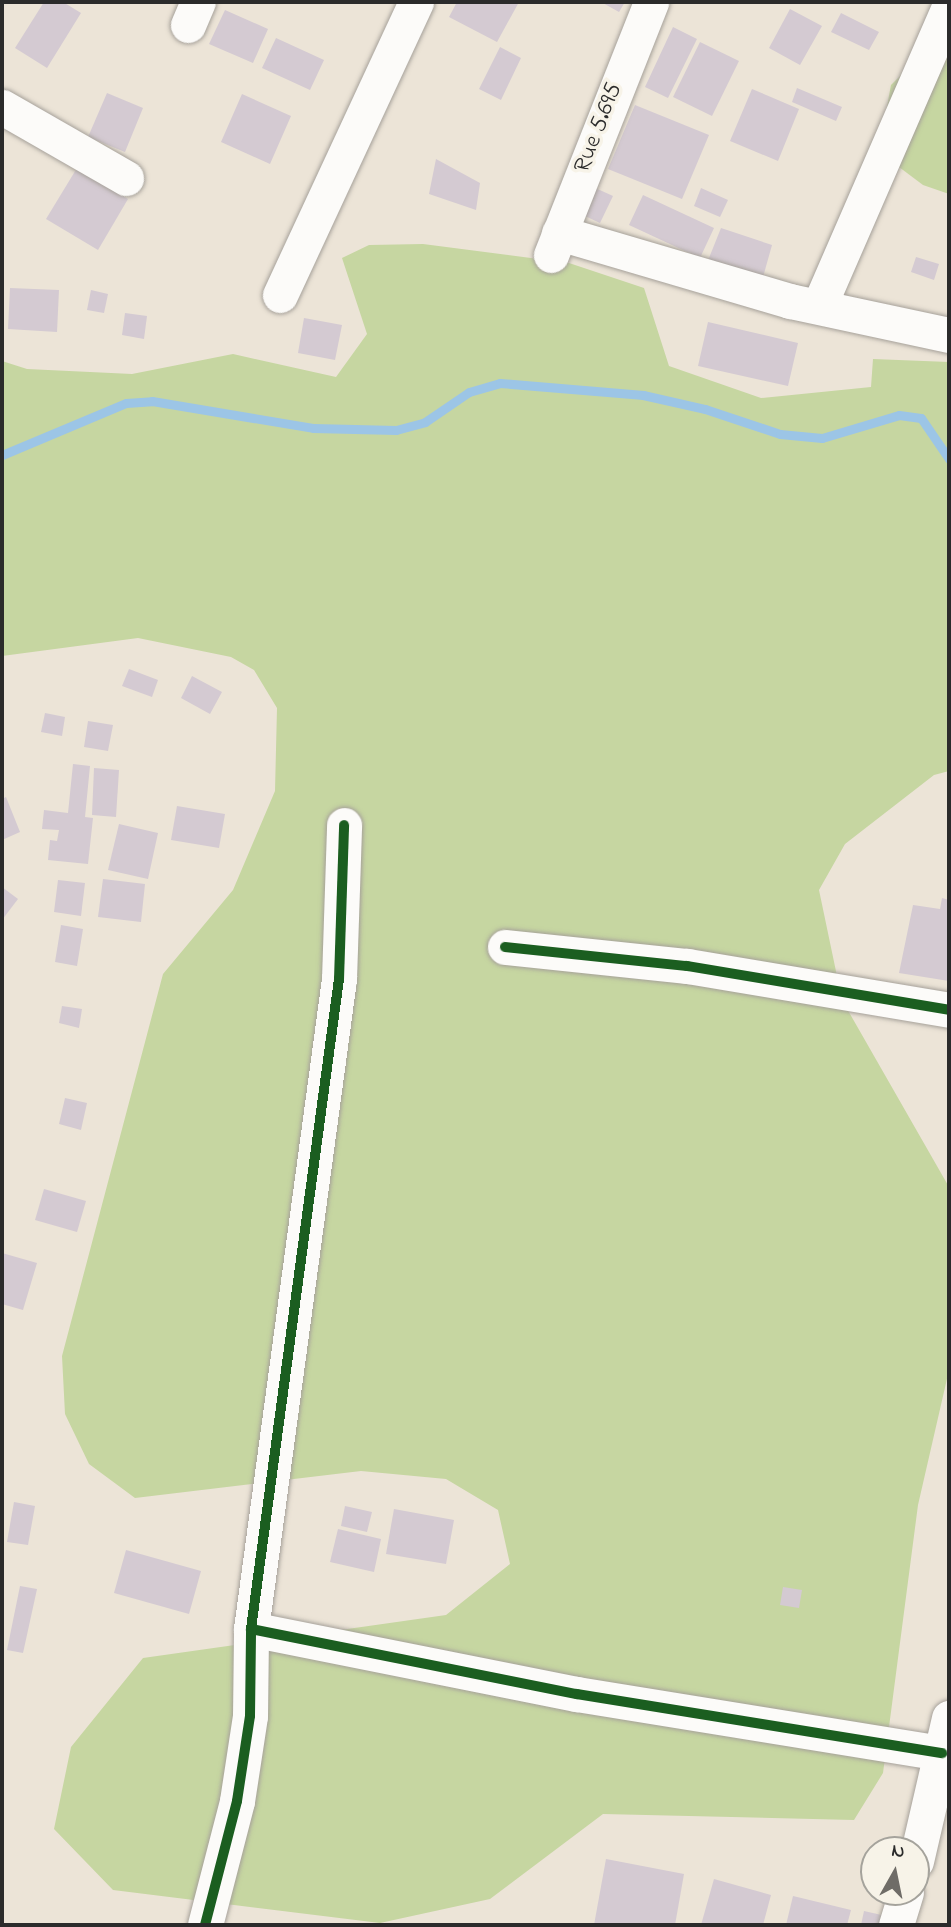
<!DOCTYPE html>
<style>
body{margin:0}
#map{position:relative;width:951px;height:1927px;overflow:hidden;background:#ece4d7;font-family:"Indie Flower",sans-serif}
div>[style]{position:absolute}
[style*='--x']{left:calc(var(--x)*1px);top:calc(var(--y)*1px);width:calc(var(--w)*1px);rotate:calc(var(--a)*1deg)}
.green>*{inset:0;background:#c6d6a1}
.stream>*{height:9px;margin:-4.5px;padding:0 4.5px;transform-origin:4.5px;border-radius:4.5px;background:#9cc5e6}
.building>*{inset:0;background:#d4cad2}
.roads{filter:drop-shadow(0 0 2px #a6a19a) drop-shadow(0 0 2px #a6a19a)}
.street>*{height:35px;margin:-17.5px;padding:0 17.5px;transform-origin:17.5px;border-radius:17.5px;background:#fcfbf9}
.cycleway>*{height:10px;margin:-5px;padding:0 5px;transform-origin:5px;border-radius:5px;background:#1b5e20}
span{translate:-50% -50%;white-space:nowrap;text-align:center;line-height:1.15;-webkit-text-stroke:7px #f7f3e8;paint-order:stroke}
.street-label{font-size:24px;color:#2b2b2b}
.frame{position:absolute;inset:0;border:4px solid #2b2b2b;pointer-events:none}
.north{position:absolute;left:860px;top:1836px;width:70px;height:70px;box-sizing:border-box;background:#f7f3e8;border:2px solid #a5a39c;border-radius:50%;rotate:9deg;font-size:19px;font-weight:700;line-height:28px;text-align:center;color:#2b2b2b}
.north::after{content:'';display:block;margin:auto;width:24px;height:32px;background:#6f6c67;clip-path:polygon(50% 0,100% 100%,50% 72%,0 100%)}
</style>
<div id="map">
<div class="green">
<i style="clip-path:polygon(935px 56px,949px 56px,949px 194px,923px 185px,899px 167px,886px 112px,891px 85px,910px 66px)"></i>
<i style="clip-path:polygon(423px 244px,569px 263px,644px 288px,669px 366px,761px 398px,871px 387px,873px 359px,949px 362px,949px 771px,934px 775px,845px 844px,819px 890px,842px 1000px,949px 1187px,949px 1370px,918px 1505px,883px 1773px,854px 1820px,603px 1814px,490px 1899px,380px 1923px,113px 1890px,54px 1829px,71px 1747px,143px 1658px,446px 1615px,510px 1564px,498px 1510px,446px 1479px,361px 1471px,135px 1498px,89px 1464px,65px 1414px,62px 1356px,163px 974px,233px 890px,275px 791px,277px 708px,254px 670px,231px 657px,138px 638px,2px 656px,2px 361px,27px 369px,132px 374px,233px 354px,336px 377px,367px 334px,342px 258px,369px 245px)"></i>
</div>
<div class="stream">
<i style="--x:2;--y:455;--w:134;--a:-22.8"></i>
<i style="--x:126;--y:403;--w:26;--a:-4"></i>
<i style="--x:152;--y:401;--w:163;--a:9.5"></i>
<i style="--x:313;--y:428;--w:83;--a:1.4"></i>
<i style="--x:396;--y:430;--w:30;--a:-15"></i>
<i style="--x:425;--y:422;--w:53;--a:-34.3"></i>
<i style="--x:469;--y:392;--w:32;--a:-16"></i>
<i style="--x:500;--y:383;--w:144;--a:4.8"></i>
<i style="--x:643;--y:395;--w:64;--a:12.7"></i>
<i style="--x:705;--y:409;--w:79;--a:18.4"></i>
<i style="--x:780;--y:434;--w:42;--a:5.4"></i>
<i style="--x:822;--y:438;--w:80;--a:-16.6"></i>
<i style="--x:899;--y:415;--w:22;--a:8"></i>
<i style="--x:921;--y:418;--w:50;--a:55.7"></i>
</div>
<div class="building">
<i style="clip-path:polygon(44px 2px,63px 2px,81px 13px,47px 68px,15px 48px)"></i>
<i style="clip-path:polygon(457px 2px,519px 2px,497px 42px,449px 17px)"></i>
<i style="clip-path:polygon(601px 2px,625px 2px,619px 12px)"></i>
<i style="clip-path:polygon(790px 9px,822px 26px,800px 65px,769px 48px)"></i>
<i style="clip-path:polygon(225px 10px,268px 29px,253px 63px,209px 44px)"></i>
<i style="clip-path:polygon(841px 13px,879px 32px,869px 50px,831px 32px)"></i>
<i style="clip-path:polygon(673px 27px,697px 39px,668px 98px,645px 87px)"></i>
<i style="clip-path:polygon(276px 38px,324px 60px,310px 90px,262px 68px)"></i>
<i style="clip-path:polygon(700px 42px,739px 61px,712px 116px,673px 97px)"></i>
<i style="clip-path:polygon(500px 47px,521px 58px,501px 100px,479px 89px)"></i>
<i style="clip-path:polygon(797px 88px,842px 107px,836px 121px,792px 102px)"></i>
<i style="clip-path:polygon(752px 89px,799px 109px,778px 161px,730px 141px)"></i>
<i style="clip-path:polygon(107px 93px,143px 108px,125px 152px,88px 137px)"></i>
<i style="clip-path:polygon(242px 94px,291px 116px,270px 164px,221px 142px)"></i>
<i style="clip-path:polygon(635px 105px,709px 135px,682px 199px,608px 169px)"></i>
<i style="clip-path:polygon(436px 159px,480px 183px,476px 210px,429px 194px)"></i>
<i style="clip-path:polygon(77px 168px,128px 199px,98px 250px,46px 219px)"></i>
<i style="clip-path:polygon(582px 182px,613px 196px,600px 223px,570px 209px)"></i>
<i style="clip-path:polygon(701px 188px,728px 200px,720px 217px,694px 206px)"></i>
<i style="clip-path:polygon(643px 195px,714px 228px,700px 258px,629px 225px)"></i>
<i style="clip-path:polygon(721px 228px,772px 245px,763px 277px,707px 263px)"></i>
<i style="clip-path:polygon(916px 257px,939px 264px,934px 280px,911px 272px)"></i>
<i style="clip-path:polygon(10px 288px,59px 290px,57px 332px,8px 329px)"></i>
<i style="clip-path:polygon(91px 290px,108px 294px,104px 313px,87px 310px)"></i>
<i style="clip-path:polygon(125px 313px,147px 316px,144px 339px,122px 335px)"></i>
<i style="clip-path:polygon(304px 318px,342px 325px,335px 360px,298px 353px)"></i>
<i style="clip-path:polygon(708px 322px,798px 343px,788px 386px,698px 366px)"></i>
<i style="clip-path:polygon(129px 669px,158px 680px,152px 697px,122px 686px)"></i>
<i style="clip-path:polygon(192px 676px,222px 692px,210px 714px,181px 698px)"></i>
<i style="clip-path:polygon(45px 713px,65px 717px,62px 736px,41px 732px)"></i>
<i style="clip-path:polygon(88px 721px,113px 725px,108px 751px,84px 747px)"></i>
<i style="clip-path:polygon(73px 764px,90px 766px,85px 817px,93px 818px,88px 864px,48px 860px,50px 840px,57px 841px,59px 830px,42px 829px,44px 810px,68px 813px)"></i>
<i style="clip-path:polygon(94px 768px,119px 770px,116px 817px,92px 815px)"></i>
<i style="clip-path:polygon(6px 797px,20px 832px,2px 840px,2px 799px)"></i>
<i style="clip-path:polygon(177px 806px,225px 814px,219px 848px,171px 840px)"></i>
<i style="clip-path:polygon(119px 824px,158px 833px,148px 879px,108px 870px)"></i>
<i style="clip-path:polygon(103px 879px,145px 884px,141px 922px,98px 917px)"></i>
<i style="clip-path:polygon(58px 880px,85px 883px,81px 916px,54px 912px)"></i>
<i style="clip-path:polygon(2px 887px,18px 899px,2px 920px)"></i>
<i style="clip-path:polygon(942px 898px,949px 900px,949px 981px,899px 973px,913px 905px,940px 909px)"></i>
<i style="clip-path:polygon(61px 925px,83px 929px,77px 966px,55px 962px)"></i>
<i style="clip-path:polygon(62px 1006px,82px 1009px,79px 1028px,59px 1023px)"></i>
<i style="clip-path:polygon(65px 1098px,87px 1103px,81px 1130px,59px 1124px)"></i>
<i style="clip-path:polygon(44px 1189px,86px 1201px,77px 1232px,35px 1220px)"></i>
<i style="clip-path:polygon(2px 1253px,37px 1263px,23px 1310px,2px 1304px)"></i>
<i style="clip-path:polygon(14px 1502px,35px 1506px,28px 1545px,7px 1542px)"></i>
<i style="clip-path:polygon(345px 1506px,372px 1512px,367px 1532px,341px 1526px)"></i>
<i style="clip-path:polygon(394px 1509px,454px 1520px,446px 1564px,386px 1554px)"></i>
<i style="clip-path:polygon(338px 1529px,381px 1539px,374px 1572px,330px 1562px)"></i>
<i style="clip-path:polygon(126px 1550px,201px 1571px,189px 1614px,114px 1593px)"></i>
<i style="clip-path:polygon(20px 1586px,37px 1589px,23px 1653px,7px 1650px)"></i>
<i style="clip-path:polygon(783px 1587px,802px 1590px,799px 1608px,780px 1605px)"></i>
<i style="clip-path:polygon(606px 1859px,684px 1874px,675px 1925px,594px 1925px)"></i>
<i style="clip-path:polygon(714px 1879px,771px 1895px,763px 1925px,701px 1925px)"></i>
<i style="clip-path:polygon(793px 1896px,851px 1910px,847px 1925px,786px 1925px)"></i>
<i style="clip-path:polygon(864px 1911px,886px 1916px,883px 1925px,861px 1925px)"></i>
</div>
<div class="roads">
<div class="street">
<i style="--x:188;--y:25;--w:25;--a:-67"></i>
<i style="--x:2;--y:107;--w:143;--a:29.8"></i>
<i style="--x:559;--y:233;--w:241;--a:16.4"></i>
<i style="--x:790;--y:301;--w:163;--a:12.1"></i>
<i style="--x:551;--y:255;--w:272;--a:-68.4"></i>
<i style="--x:280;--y:295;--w:323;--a:-65.1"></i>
<i style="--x:819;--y:306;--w:326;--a:-66.5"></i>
<i style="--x:505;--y:947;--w:183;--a:6"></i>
<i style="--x:687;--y:966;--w:266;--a:9.5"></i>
<i style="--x:251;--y:1629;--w:332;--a:11.3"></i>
<i style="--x:577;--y:1694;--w:370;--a:9.2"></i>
<i style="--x:916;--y:1861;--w:147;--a:-77"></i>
<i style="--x:205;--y:1925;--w:128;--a:-75.5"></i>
<i style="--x:237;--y:1801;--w:86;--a:-81.3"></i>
<i style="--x:250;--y:1716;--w:87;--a:-89.3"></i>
<i style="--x:251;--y:1629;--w:656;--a:-82.29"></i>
<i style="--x:339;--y:979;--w:154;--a:-88.1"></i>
<i style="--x:896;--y:1925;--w:34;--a:-73"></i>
</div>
</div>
<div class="cycleway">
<i style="--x:505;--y:947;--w:183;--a:6"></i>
<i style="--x:687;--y:966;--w:266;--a:9.5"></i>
<i style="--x:251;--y:1629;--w:332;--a:11.3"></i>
<i style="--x:577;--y:1694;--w:370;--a:9.2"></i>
<i style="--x:205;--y:1925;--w:128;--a:-75.5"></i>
<i style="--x:237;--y:1801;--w:86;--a:-81.3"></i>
<i style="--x:250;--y:1716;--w:87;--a:-89.3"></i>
<i style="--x:251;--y:1629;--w:656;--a:-82.29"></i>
<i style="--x:339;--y:979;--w:154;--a:-88.1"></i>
</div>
<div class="street-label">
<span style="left:599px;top:128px;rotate:-69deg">Rue 5.695</span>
</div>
<div class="frame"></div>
<div class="north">N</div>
</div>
